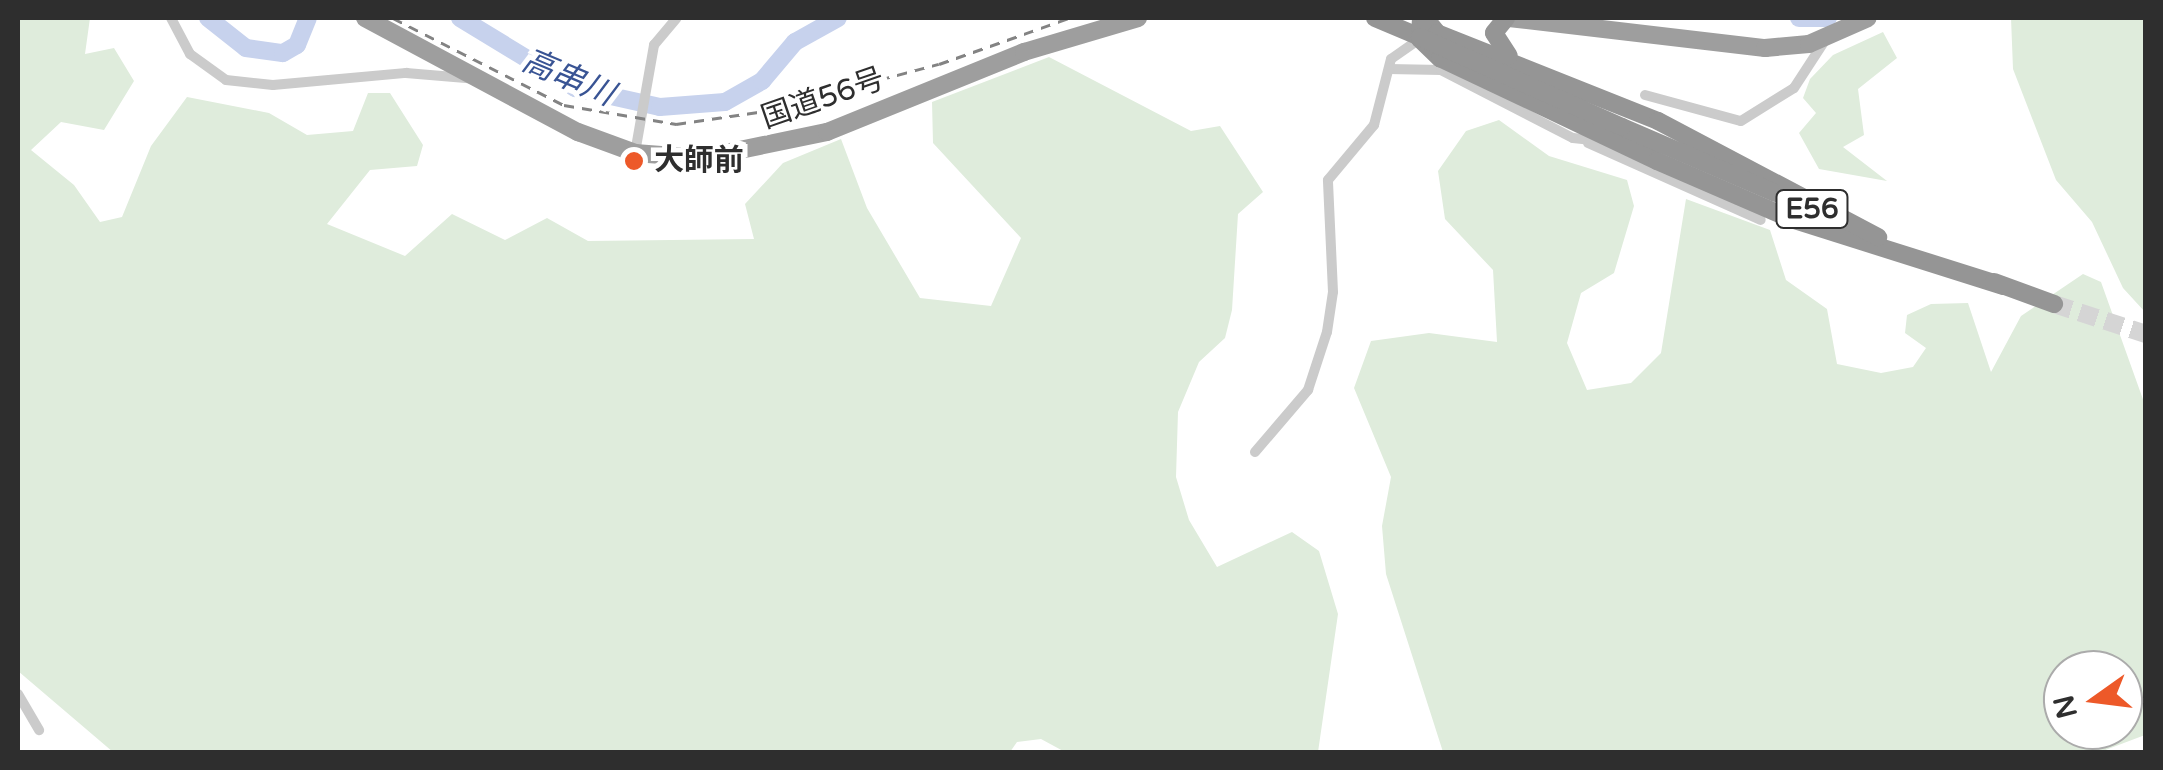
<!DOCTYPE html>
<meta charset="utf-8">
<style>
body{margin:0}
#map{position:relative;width:2163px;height:770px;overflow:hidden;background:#fff;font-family:"Varela Round","Noto Sans JP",sans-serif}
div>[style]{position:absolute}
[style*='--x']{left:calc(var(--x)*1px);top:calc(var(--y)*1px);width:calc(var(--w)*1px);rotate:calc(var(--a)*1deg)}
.green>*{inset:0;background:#dfecdc}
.river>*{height:18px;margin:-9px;padding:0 9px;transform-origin:9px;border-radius:9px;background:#c7d2ed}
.motorway-tunnel>*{height:18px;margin-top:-9px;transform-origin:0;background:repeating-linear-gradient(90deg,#d5d5d5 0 18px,transparent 0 27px)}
.minor>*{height:10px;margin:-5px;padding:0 5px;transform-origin:5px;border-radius:5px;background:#cbcbcb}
.trunk>*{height:18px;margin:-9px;padding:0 9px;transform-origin:9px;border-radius:9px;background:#9e9e9e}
.motorway>*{height:18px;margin:-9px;padding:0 9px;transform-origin:9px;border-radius:9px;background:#959595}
.rail>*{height:2.5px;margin-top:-1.25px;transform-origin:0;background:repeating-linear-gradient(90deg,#838383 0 10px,transparent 0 18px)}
.motorway-bridge>*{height:18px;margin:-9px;padding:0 9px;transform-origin:9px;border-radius:9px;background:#959595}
.dots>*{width:28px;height:28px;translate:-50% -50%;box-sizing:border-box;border:5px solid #fff;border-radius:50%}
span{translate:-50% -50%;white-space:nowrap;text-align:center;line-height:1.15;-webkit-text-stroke:10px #fff;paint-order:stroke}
.shield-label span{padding:2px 8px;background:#fff;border:2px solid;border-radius:8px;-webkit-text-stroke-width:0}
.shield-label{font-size:28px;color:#2e2e2e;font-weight:700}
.street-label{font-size:30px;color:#2e2e2e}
.poi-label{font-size:30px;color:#2e2e2e;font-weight:700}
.left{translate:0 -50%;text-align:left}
.water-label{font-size:32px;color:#395494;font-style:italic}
.frame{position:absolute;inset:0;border:20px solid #2e2e2e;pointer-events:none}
.north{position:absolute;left:2043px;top:650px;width:100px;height:100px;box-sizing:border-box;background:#fff;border:2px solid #ababab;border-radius:50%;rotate:256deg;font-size:28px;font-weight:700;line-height:40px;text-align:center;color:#2e2e2e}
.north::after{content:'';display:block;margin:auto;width:35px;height:45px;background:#ed5929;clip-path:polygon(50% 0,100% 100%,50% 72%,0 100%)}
</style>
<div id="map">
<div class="green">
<i style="clip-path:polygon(18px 18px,90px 18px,85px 54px,114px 48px,134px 81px,104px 130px,61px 122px,31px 150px,74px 185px,100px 222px,122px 217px,151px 146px,187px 97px,269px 113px,307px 135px,353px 131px,368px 93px,390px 93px,423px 145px,417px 166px,370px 170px,327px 224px,405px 256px,452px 214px,505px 240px,547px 218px,588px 241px,754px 239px,745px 204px,783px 163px,841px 139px,867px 208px,920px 298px,991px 306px,1021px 238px,933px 143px,932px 102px,1049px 57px,1191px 131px,1220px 126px,1263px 192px,1238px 214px,1232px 310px,1225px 338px,1199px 362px,1178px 412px,1176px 477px,1189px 520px,1217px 567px,1292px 532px,1319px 551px,1338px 614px,1318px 752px,1065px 752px,1041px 739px,1017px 742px,1010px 752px,113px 752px,18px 671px)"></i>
<i style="clip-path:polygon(2011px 18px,2145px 18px,2145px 312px,2123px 288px,2092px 222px,2056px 180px,2013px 69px)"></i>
<i style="clip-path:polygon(1883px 32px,1897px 58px,1858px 89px,1864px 135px,1843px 147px,1887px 181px,1819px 169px,1799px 133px,1816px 113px,1803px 98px,1810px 79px,1833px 55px)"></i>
<i style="clip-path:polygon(evenodd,1499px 120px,1549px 156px,1627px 180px,1634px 206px,1614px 273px,1581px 293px,1567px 343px,1587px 390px,1631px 383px,1661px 353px,1686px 199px,1770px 230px,1786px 280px,1827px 309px,1837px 364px,1881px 373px,1913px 367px,1926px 348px,1905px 333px,1907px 315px,1931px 304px,1968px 303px,1991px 372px,2021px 316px,2083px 274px,2101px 282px,2145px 405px,2145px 735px,2100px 752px,1443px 752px,1386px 574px,1382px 526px,1391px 477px,1354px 388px,1371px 341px,1429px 333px,1497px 342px,1493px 270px,1445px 219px,1438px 171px,1466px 131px,1499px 120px,2063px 670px,2123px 670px,2123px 730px,2063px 730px,2063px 670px)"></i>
</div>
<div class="river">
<i style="--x:208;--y:18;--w:48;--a:38.3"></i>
<i style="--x:246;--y:48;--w:37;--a:8"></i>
<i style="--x:283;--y:53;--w:16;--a:-30"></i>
<i style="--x:297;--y:45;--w:29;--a:-68"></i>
<i style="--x:460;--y:18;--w:135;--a:31.3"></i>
<i style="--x:575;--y:88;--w:87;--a:12.6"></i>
<i style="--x:660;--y:107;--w:65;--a:-4.4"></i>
<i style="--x:725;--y:102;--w:43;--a:-29.6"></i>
<i style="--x:762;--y:81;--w:51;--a:-49.8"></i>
<i style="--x:795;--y:42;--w:49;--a:-29.2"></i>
<i style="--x:1799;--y:18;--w:29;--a:0"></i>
</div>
<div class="motorway-tunnel">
<i style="--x:2054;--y:304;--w:97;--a:18.1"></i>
</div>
<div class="minor">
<i style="--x:171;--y:18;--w:41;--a:62.2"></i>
<i style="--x:190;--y:54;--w:44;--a:35.8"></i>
<i style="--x:226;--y:80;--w:47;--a:6.1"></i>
<i style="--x:273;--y:85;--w:134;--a:-5.2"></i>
<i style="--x:406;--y:73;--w:72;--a:4.8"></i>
<i style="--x:1389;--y:69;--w:52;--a:1.1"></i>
<i style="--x:1441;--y:70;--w:148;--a:27.3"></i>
<i style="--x:1573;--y:138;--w:19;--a:6"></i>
<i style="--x:1645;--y:95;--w:99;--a:15.2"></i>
<i style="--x:1741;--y:121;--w:62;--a:-31.9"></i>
<i style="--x:1794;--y:88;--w:59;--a:-56.9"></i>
<i style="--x:1588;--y:143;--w:189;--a:24"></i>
<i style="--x:635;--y:153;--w:110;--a:-80"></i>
<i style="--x:654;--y:45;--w:35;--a:-50"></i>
<i style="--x:1255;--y:452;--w:82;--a:-49.5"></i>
<i style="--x:1308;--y:390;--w:61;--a:-71.9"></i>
<i style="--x:1327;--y:332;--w:40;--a:-81.5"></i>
<i style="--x:1333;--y:292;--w:112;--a:-92.6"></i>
<i style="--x:1328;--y:180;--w:72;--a:-50.1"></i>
<i style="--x:1374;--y:125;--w:68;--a:-75.6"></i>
<i style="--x:1391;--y:59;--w:39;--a:-35"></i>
<i style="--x:18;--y:694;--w:42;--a:59.7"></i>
</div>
<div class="trunk">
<i style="--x:365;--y:18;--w:242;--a:28.2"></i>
<i style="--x:578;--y:132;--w:61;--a:20.2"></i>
<i style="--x:635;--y:153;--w:66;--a:4.3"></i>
<i style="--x:701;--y:158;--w:129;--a:-11.7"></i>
<i style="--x:827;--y:132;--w:213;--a:-22.1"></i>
<i style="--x:1024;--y:52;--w:119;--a:-16.6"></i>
<i style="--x:1509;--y:18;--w:258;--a:6.7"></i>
<i style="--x:1765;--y:48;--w:44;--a:-5.2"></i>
<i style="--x:1809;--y:44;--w:64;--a:-23.8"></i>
</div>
<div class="motorway">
<i style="--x:1375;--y:18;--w:49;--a:22.9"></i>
<i style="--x:1421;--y:18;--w:21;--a:93"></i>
<i style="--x:1420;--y:39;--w:28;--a:44"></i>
<i style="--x:1440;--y:58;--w:240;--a:25.4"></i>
<i style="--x:1657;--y:161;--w:146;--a:23.4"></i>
<i style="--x:1791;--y:219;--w:223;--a:17.5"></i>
<i style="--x:1425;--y:18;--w:19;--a:51"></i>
<i style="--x:1437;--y:33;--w:238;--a:21.7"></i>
<i style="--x:1658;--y:121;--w:249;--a:27.8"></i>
<i style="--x:1506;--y:18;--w:19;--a:129"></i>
<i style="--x:1494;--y:33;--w:27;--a:57"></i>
<i style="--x:1622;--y:127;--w:167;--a:23.3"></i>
<i style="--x:1994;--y:282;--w:64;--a:20.1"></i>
</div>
<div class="rail">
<i style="--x:393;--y:18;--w:192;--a:27"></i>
<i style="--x:564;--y:105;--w:114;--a:9.6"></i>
<i style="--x:676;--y:124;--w:83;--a:-8.3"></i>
<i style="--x:758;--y:112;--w:187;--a:-14.9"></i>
<i style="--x:939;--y:64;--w:138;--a:-19.5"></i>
</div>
<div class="motorway-bridge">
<i style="--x:1420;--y:37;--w:221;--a:24"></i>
</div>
<div class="dots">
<i style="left:634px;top:161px;background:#ed5929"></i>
</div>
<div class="shield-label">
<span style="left:1812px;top:209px">E56</span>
</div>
<div class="street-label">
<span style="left:823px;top:99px;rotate:-19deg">国道56号</span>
</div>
<div class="poi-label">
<span class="left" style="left:654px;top:161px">大師前</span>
</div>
<div class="water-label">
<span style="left:568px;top:78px;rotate:23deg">高串川</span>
</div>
<div class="frame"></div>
<div class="north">N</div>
</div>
